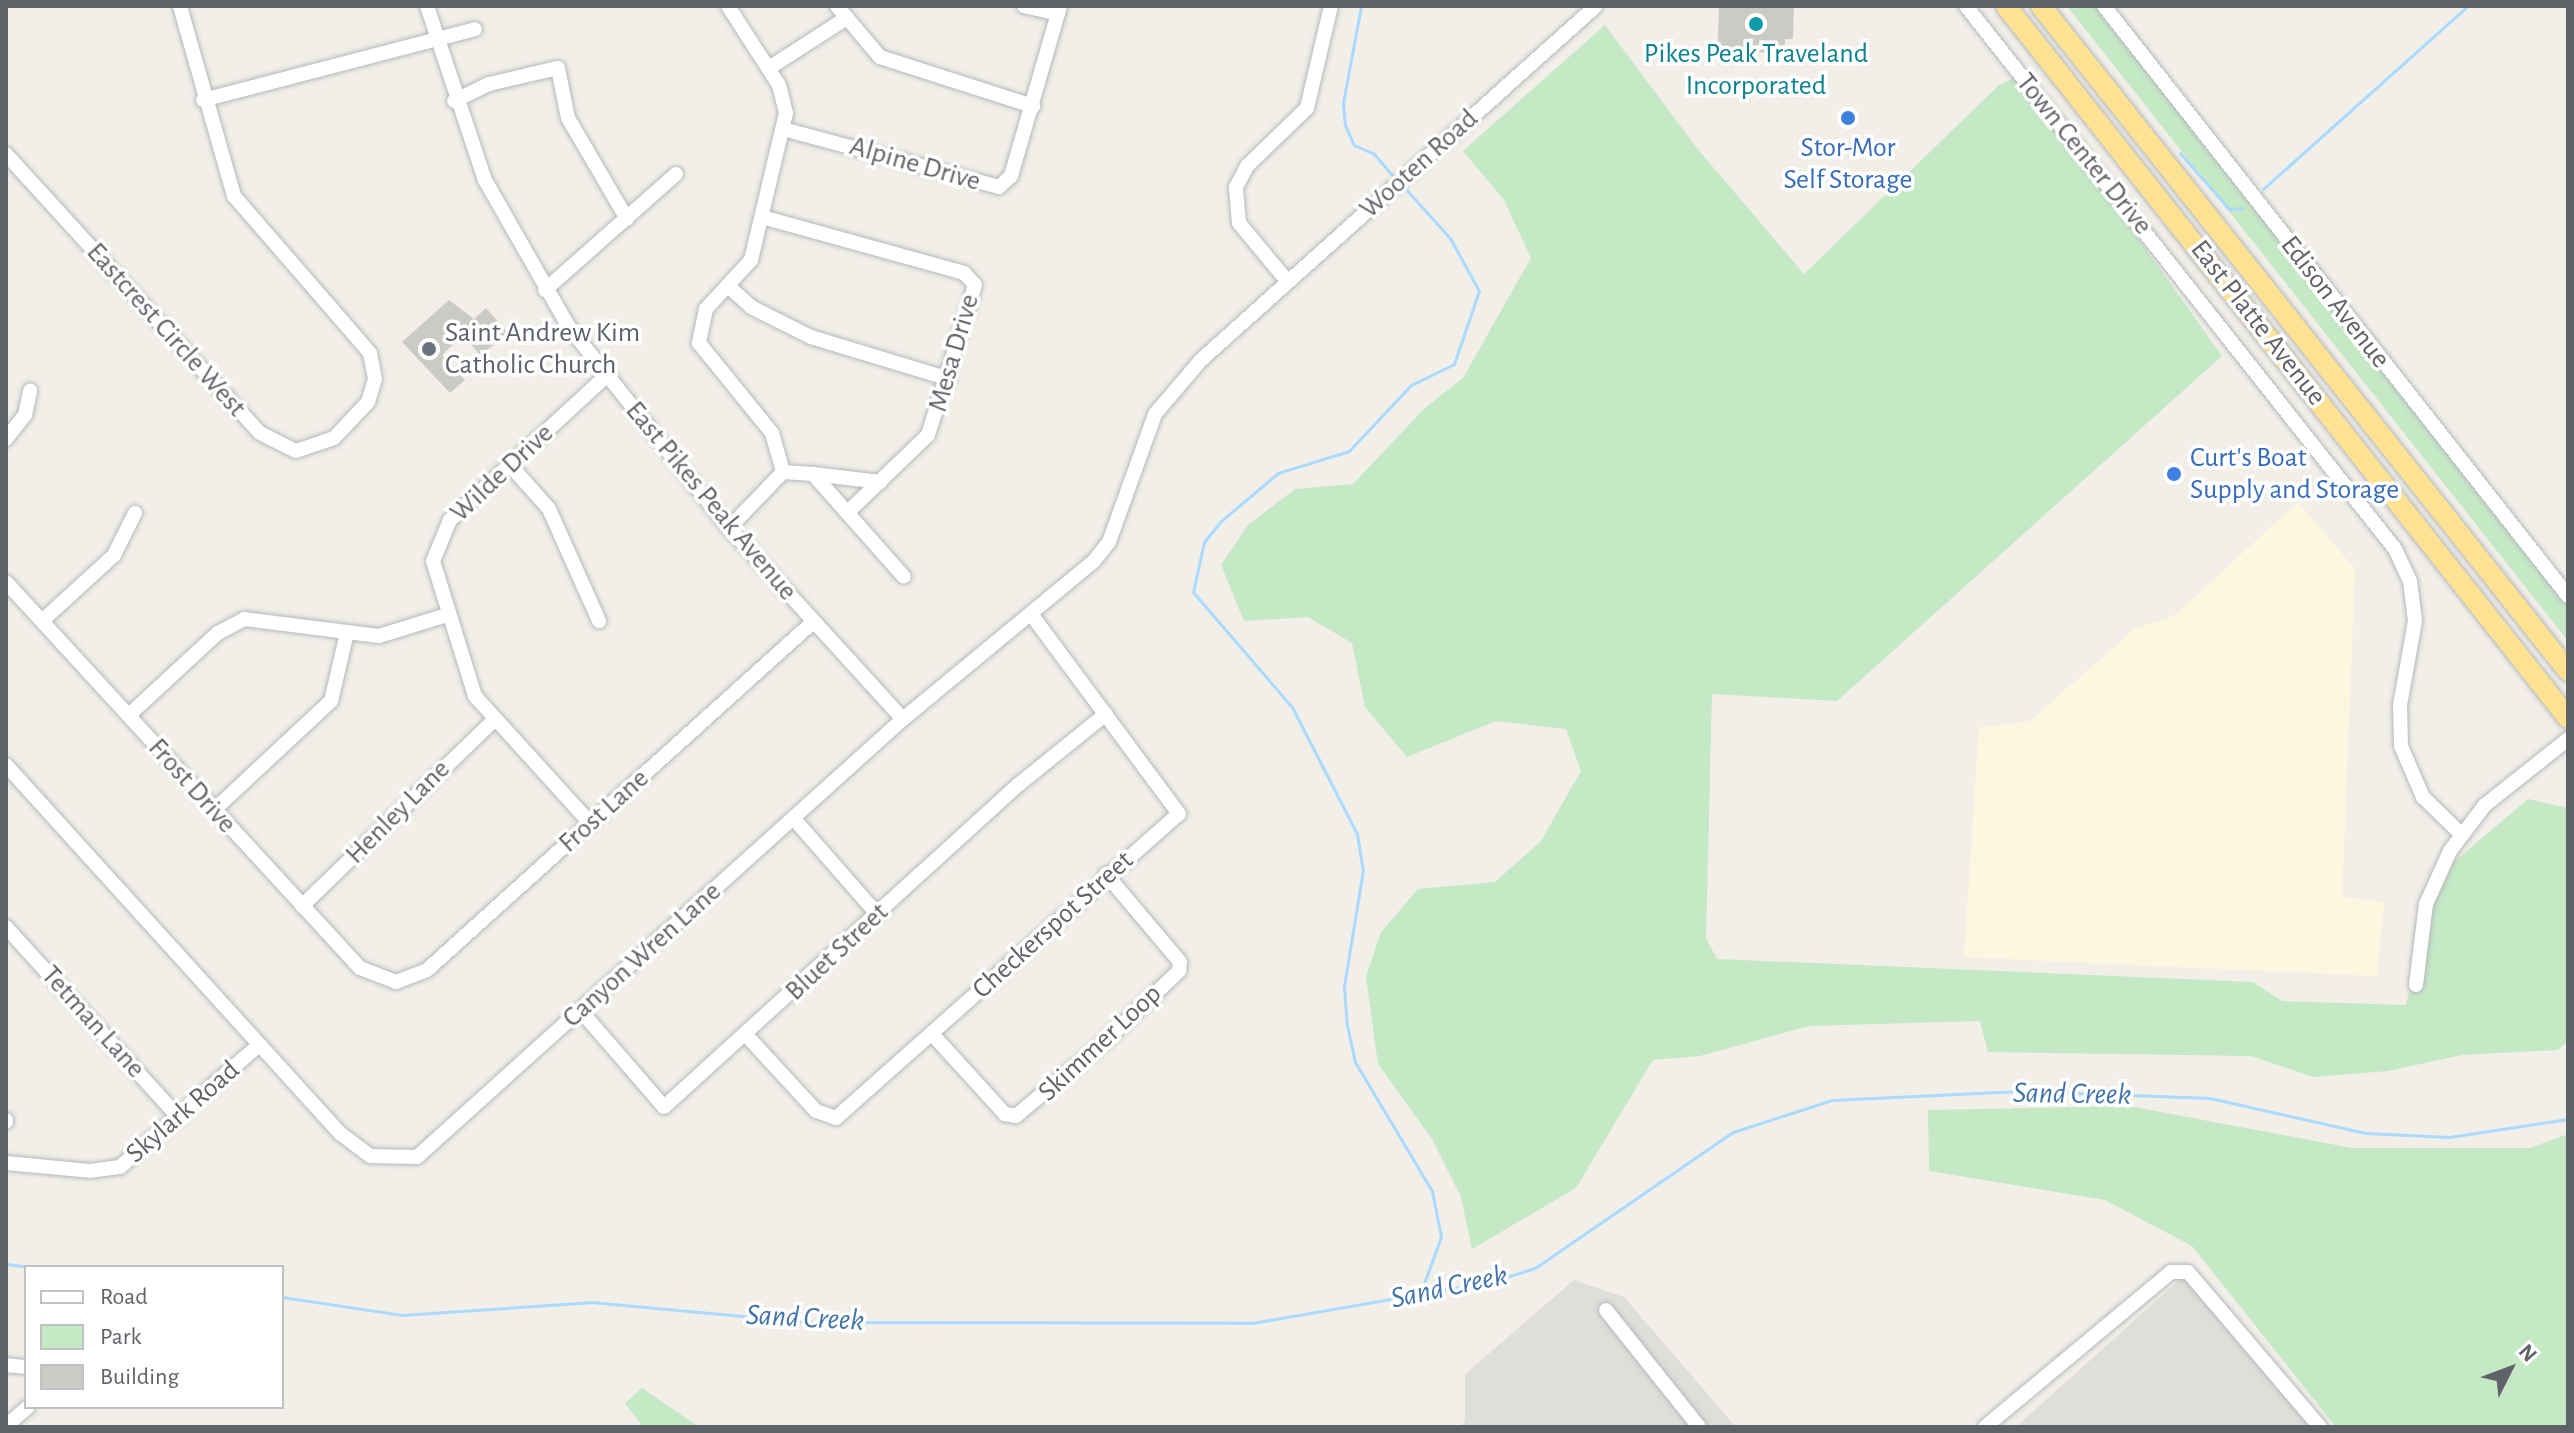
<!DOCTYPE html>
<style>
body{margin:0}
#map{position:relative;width:2574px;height:1433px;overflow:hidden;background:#f1efe8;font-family:"Alegreya Sans",sans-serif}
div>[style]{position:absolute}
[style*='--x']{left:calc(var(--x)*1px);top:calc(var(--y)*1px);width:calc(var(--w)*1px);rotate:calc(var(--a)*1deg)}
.commercial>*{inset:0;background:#fef7e0}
.industrial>*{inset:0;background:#e0deda}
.green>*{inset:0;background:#c5e8c5}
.stream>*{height:3px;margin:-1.5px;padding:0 1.5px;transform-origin:1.5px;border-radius:1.5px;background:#aadaff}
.building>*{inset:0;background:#cccac5}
.roads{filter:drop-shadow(0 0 2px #b5b8bc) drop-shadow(0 0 2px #b5b8bc)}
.minor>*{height:14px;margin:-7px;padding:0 7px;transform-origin:7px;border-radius:7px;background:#fff}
.highway>*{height:20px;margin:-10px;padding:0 10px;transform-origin:10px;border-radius:10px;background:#fde293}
.dots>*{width:22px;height:22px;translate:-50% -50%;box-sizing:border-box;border:4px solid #fff;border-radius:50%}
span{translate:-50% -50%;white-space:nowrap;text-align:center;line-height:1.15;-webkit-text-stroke:7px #fff;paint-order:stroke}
.culture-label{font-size:28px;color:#0d838f}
.shop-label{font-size:28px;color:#366cbe}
.left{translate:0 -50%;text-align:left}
.street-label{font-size:28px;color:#5f6368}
.worship-label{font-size:28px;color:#5b616d}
.water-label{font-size:30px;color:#4174aa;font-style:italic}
.frame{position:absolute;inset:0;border:8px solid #5f6368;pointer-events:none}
.legend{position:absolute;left:24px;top:1265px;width:260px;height:144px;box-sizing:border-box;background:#fff;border:2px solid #bfc1c3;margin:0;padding:10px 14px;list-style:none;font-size:24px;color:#5f6368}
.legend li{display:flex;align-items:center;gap:16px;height:40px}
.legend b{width:40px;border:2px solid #bfc1c3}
.north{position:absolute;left:2470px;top:1329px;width:80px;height:80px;-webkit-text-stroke:6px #fff;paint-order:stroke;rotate:48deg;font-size:22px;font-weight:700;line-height:32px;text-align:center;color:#5f6368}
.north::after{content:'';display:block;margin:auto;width:28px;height:36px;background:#5f6368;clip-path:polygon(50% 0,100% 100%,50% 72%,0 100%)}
</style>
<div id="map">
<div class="commercial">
<i style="clip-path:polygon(2298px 502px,2355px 569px,2342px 897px,2384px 902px,2377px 976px,1964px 957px,1979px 728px,2030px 721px,2135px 629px,2174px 616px)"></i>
</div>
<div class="industrial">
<i style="clip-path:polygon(2188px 1272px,2324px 1427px,2016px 1427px)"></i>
<i style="clip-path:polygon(1574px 1280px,1624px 1297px,1736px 1427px,1459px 1427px,1465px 1421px,1465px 1374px)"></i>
</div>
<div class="green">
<i style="clip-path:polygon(2067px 6px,2097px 6px,2279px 236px,2568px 603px,2568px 641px)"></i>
<i style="clip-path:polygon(1605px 25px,1696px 147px,1804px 274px,1998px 86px,2021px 74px,2222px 356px,1837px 701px,1712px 694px,1706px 938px,1717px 959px,2253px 982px,2282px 1001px,2406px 1005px,2435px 878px,2528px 799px,2568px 808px,2568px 1041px,2558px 1050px,2462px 1055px,2388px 1071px,2313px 1077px,2251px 1056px,1988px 1052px,1980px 1021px,1809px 1026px,1700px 1056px,1653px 1060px,1576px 1188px,1472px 1249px,1461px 1197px,1432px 1139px,1378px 1064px,1366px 977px,1381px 932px,1418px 889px,1495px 882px,1541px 841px,1581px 771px,1566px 729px,1496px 721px,1407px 757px,1365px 707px,1352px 643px,1308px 617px,1244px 621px,1221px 565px,1248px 525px,1295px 489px,1353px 484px,1425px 408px,1463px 378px,1531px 258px,1504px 200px,1463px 151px)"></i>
<i style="clip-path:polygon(2129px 1106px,2352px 1148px,2530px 1148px,2568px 1134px,2568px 1427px,2336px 1427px,2192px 1246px,2105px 1200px,1929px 1171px,1928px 1110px)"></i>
<i style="clip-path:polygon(642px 1388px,699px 1427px,643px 1427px,625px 1403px)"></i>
</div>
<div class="stream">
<i style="--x:1361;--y:6;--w:99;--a:100.5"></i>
<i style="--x:1343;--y:103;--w:22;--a:85"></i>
<i style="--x:1345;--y:125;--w:22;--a:66"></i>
<i style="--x:1354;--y:145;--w:22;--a:24"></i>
<i style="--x:1374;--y:154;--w:32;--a:49"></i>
<i style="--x:2180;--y:153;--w:74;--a:48.8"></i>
<i style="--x:2229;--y:209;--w:13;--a:-4"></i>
<i style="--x:1403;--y:186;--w:70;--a:47.9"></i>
<i style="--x:1450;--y:238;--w:60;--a:61.3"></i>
<i style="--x:1479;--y:291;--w:77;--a:108.9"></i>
<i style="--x:1454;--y:364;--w:48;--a:154"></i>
<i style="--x:1411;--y:385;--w:91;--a:133.2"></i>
<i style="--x:1349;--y:451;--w:74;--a:162.8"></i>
<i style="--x:1278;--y:473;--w:75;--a:139.9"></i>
<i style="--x:1221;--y:521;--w:27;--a:129"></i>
<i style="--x:1204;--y:542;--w:51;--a:102.4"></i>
<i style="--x:1193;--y:592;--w:152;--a:49.3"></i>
<i style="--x:1292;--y:707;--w:143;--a:62.9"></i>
<i style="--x:1357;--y:834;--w:36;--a:81"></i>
<i style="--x:1363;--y:870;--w:118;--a:99.3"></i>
<i style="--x:1344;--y:986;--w:39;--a:86"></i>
<i style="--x:1347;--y:1025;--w:38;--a:78"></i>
<i style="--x:1355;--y:1062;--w:150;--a:59.2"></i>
<i style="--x:1432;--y:1191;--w:47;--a:78.9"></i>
<i style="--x:1441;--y:1237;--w:61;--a:110.2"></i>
<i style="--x:2263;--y:189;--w:275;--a:-41.8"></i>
<i style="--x:6;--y:1264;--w:25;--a:7"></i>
<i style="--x:282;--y:1297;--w:121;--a:8.5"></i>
<i style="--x:402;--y:1315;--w:189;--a:-3.9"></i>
<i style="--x:591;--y:1302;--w:217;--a:5.3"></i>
<i style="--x:807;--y:1322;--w:445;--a:0.1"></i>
<i style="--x:1252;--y:1323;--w:242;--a:-9.8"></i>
<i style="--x:1490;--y:1282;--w:47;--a:-17.3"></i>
<i style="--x:1535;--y:1268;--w:240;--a:-34.5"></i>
<i style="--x:1733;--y:1132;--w:104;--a:-17.9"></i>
<i style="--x:1832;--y:1100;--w:194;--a:-2.7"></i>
<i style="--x:2026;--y:1091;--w:184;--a:2.2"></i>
<i style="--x:2210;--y:1098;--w:159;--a:12.7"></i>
<i style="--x:2365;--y:1133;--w:84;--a:2.7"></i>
<i style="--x:2449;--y:1137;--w:120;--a:-8.6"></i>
</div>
<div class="building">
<i style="clip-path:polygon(1794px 6px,1793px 39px,1785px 39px,1784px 53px,1755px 52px,1755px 61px,1717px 59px,1719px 8px)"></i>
<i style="clip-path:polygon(449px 300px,474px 319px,486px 308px,507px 332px,481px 356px,463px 335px,442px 355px,465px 380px,450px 393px,402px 342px)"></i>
</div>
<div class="roads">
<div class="minor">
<i style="--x:427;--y:6;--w:183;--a:71.6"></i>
<i style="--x:485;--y:180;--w:169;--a:60.3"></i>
<i style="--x:569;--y:327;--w:257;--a:51.5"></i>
<i style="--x:729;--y:528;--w:258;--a:47.7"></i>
<i style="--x:728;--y:6;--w:94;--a:57.2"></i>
<i style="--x:779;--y:85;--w:29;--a:76"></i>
<i style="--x:786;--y:113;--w:151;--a:103.4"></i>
<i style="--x:751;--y:260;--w:67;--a:132.6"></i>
<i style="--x:706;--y:309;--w:35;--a:102"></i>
<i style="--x:699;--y:343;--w:116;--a:51"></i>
<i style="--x:772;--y:433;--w:41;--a:74.2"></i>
<i style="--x:783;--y:472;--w:30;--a:4"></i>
<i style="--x:813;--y:474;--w:137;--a:48.5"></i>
<i style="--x:837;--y:6;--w:67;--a:49.9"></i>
<i style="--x:880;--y:57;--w:161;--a:17.8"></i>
<i style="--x:1024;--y:6;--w:35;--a:13"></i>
<i style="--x:1966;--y:6;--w:692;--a:51.69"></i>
<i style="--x:2395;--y:549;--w:35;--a:65"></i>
<i style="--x:2410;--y:581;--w:40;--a:82.9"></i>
<i style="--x:2415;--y:621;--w:85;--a:100.1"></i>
<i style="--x:2400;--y:705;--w:41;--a:88.6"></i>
<i style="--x:2401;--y:746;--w:56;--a:66.7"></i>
<i style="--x:2423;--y:797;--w:53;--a:44.2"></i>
<i style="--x:2104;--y:6;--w:751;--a:51.82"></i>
<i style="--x:769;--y:68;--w:90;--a:-32.8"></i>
<i style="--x:203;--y:100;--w:281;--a:-14.6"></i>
<i style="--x:454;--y:101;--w:39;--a:-26"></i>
<i style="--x:489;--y:84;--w:71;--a:-13.1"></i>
<i style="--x:558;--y:68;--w:51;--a:78.7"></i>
<i style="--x:568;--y:118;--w:117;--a:59.7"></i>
<i style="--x:783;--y:129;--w:224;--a:15"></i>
<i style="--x:999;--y:187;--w:16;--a:-43"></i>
<i style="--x:1011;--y:176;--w:177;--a:-73.9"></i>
<i style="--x:6;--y:154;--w:377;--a:47.7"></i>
<i style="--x:260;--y:433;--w:40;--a:26.6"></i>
<i style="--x:296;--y:451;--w:40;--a:-18.9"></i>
<i style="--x:334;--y:438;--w:50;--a:-46.6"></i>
<i style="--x:368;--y:402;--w:24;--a:-73"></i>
<i style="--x:375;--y:379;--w:26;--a:-101"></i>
<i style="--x:370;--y:353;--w:208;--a:-130.9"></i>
<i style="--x:234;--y:196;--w:198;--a:-105.9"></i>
<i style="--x:762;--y:217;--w:210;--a:15.5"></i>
<i style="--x:964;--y:273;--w:16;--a:47"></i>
<i style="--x:975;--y:285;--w:157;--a:107.4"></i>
<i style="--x:928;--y:435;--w:112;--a:136.1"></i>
<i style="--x:1288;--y:282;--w:77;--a:-129.7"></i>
<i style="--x:1239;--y:223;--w:36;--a:-95"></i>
<i style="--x:1236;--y:187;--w:24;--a:-62"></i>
<i style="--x:1247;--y:166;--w:83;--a:-44"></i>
<i style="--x:1307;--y:108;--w:105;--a:-76.8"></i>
<i style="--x:728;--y:286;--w:31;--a:42"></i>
<i style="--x:751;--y:307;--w:67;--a:26.6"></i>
<i style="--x:811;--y:337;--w:144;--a:16.9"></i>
<i style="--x:545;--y:290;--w:175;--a:-41.5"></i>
<i style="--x:6;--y:439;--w:31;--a:-52"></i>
<i style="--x:25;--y:415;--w:25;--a:-78"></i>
<i style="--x:510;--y:465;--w:59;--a:48.4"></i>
<i style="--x:549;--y:509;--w:123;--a:65.9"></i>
<i style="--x:813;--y:474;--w:68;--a:6.7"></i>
<i style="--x:729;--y:528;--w:78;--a:-46"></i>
<i style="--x:6;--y:582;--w:524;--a:47.48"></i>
<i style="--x:360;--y:968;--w:39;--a:21"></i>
<i style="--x:396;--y:982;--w:33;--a:-21"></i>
<i style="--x:427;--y:970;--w:521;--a:-42.04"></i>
<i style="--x:42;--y:621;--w:98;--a:-42.5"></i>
<i style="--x:114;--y:555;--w:47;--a:-63.4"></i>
<i style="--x:129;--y:715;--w:121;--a:-42.7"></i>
<i style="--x:218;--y:633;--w:30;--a:-28"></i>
<i style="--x:244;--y:619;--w:136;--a:7.2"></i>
<i style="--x:379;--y:636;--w:71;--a:-17.2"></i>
<i style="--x:6;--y:765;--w:498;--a:47.8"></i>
<i style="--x:341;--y:1134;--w:36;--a:37"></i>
<i style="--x:370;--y:1156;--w:47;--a:1.2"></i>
<i style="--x:417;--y:1157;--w:654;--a:-42.03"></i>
<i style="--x:903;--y:719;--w:248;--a:-39.6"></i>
<i style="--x:1094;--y:561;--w:24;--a:-52"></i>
<i style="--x:1109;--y:542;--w:136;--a:-70.2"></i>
<i style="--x:1155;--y:414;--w:71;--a:-49.6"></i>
<i style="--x:1201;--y:360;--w:530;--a:-41.87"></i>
<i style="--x:214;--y:810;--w:160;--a:-43"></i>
<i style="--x:331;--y:701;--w:70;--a:-76.8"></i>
<i style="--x:795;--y:820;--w:126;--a:48.9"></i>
<i style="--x:591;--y:824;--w:173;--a:-132.2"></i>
<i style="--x:475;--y:696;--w:141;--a:-107.3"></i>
<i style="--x:433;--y:561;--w:44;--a:-67.5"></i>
<i style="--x:450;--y:520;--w:212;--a:-42.7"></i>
<i style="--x:302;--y:906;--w:269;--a:-44.1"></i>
<i style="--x:6;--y:927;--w:258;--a:47.8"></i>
<i style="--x:2416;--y:985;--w:82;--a:-83"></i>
<i style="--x:2426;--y:904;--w:58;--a:-65.6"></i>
<i style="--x:2450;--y:851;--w:58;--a:-52.7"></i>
<i style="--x:2485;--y:805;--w:106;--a:-38.5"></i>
<i style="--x:580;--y:1010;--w:128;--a:49.1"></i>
<i style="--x:664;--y:1107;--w:479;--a:-42.3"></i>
<i style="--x:1018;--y:785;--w:113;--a:-38.9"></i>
<i style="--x:933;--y:1035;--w:107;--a:47.7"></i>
<i style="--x:1005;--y:1114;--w:11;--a:10"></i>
<i style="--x:1016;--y:1116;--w:111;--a:-39.9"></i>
<i style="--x:1101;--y:1045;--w:108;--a:-43.5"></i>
<i style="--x:1179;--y:971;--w:9;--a:-84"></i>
<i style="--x:1180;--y:962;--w:115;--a:-130.1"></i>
<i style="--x:747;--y:1036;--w:102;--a:47.4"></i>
<i style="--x:816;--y:1111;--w:21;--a:19"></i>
<i style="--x:836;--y:1118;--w:458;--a:-41.6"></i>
<i style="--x:1179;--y:814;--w:249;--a:-126.5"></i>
<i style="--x:6;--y:1120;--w:2;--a:90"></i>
<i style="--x:6;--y:1163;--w:84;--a:5.4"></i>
<i style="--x:90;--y:1171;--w:30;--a:-8"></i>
<i style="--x:120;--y:1167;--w:185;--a:-41.3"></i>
<i style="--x:1606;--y:1310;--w:149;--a:51.5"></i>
<i style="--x:6;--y:1365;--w:20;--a:6"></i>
<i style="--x:6;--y:1426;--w:29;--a:-41"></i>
<i style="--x:1985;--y:1427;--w:242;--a:-39.8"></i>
<i style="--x:2171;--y:1272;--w:17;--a:0"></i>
<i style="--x:2188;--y:1272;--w:204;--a:49.6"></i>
</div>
<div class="highway">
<i style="--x:2006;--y:6;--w:907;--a:51.72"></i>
<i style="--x:2041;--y:6;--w:849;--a:51.6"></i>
</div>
</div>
<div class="dots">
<i style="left:1756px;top:24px;background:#0f9aa8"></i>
<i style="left:1848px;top:118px;background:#3f7fe0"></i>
<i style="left:429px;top:349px;background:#6b7280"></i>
<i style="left:2174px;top:474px;background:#3f7fe0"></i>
</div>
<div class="culture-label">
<span style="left:1756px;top:70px">Pikes Peak Traveland<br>Incorporated</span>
</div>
<div class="shop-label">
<span style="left:1848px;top:164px">Stor-Mor<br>Self Storage</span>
<span class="left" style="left:2190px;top:474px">Curt's Boat<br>Supply and Storage</span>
</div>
<div class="street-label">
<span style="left:2084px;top:154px;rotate:51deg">Town Center Drive</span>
<span style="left:915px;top:164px;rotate:16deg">Alpine Drive</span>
<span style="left:1419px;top:164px;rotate:-42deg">Wooten Road</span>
<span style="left:2335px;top:302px;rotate:52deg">Edison Avenue</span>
<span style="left:2258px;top:323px;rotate:52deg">East Platte Avenue</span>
<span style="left:166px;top:330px;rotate:48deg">Eastcrest Circle West</span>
<span style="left:954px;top:353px;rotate:-74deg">Mesa Drive</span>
<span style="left:502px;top:473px;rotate:-43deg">Wilde Drive</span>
<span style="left:711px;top:501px;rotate:50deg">East Pikes Peak Avenue</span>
<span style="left:192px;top:786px;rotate:48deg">Frost Drive</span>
<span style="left:604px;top:811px;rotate:-42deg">Frost Lane</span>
<span style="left:398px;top:812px;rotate:-45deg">Henley Lane</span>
<span style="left:1053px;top:925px;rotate:-42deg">Checkerspot Street</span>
<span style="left:837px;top:952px;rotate:-43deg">Bluet Street</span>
<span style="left:642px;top:955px;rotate:-42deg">Canyon Wren Lane</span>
<span style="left:93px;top:1022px;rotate:48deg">Tetman Lane</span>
<span style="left:1100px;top:1043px;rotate:-43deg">Skimmer Loop</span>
<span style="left:183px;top:1112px;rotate:-41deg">Skylark Road</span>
</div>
<div class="worship-label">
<span class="left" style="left:445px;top:349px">Saint Andrew Kim<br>Catholic Church</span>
</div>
<div class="water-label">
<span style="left:2072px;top:1094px;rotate:1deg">Sand Creek</span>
<span style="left:1449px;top:1287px;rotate:-12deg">Sand Creek</span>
<span style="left:805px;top:1318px;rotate:3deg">Sand Creek</span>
</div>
<div class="frame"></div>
<ul class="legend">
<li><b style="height:10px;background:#fff"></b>Road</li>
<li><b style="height:22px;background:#c5e8c5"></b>Park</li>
<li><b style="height:22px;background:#cccac5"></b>Building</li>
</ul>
<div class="north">N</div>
</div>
